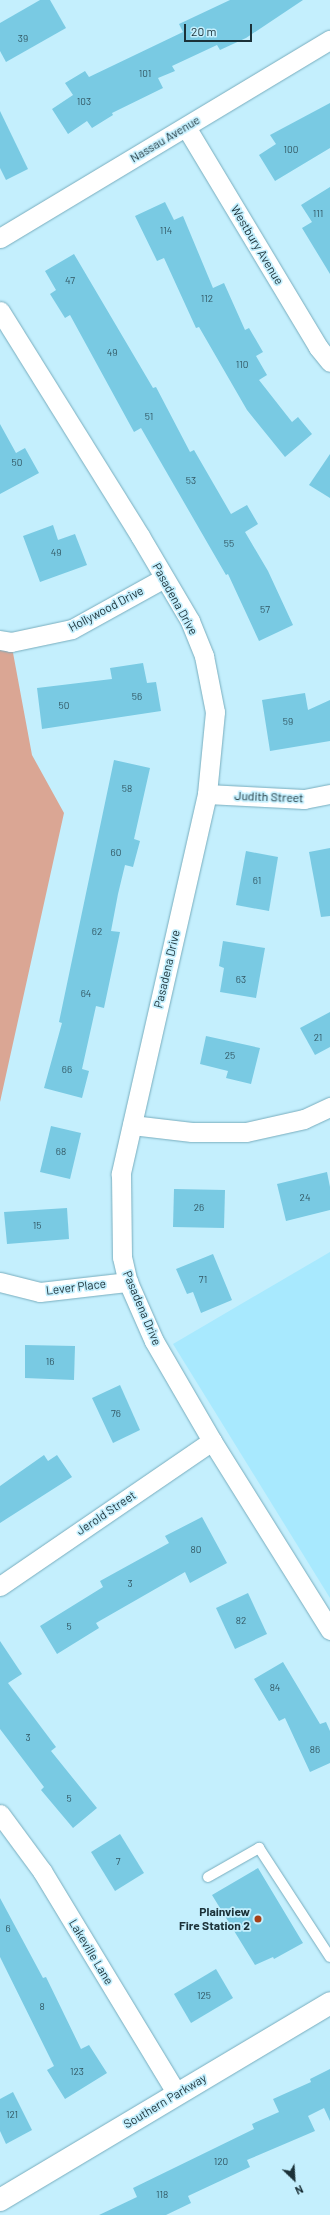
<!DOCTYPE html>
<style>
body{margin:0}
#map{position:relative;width:330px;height:2215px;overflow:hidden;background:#c4effd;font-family:Barlow,sans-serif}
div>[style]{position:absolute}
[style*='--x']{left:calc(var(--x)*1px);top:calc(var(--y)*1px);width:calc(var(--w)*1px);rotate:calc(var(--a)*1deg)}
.built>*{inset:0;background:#a8e9fe}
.green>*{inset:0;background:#daa694}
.building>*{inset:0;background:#79cae3}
.roads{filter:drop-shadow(0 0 1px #78adbe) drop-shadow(0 0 1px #78adbe)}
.lane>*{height:10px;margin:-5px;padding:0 5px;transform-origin:5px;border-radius:5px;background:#fff}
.street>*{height:19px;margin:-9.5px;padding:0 9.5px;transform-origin:9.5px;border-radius:9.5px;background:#fff}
.secondary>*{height:22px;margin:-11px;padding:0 11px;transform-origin:11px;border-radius:11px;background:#fff}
.dots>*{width:11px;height:11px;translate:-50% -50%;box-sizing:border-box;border:2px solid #c4effd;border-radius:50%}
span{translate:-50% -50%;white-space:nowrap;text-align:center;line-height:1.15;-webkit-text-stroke:3.5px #c4effd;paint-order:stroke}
.number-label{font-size:10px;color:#325763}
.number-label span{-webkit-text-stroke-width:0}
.street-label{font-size:12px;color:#1b3138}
.poi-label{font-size:12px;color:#1b3138;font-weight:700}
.right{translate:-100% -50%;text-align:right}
.north{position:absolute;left:274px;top:2159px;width:40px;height:40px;-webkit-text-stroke:3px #c4effd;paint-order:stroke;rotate:155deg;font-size:11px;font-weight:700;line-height:16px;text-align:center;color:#1b3138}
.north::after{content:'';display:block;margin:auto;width:14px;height:18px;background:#1b3138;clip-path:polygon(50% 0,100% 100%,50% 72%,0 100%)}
.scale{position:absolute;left:184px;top:24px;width:68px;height:18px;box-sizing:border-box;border:2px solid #1b3138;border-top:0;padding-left:5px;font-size:12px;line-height:14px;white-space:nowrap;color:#1b3138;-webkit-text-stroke:3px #c4effd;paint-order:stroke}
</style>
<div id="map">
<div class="built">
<i style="clip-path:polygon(330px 1252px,330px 1598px,173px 1344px)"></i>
</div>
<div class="green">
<i style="clip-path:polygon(0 640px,11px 642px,32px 755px,64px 813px,0 1102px)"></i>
</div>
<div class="building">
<i style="clip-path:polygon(40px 0,50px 0,66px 28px,6px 62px,0 51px,0 23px)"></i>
<i style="clip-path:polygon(230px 0,303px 0,246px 38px,220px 50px,217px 45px,172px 66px,175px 71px,158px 78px,163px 88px,112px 113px,113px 115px,92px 128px,87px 121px,68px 134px,52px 109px,73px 95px,65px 83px,85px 71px,89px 77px,183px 32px,179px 24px)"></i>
<i style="clip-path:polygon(330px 103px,330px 148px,275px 181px,259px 155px,276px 144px,270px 135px)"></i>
<i style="clip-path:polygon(0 111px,28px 169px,6px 180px,0 168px)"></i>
<i style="clip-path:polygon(330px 187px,330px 274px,302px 228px,312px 222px,301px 205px)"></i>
<i style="clip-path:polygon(165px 202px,174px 220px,183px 216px,213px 288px,224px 283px,245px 330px,249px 328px,263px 352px,256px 356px,267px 375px,259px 380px,292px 422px,298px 417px,312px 434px,285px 457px,247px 410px,199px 327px,196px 328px,164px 258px,157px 261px,135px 216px)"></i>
<i style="clip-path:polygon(74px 254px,153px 388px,156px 387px,190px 452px,194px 450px,231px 514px,247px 505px,258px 524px,245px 532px,268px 571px,293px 625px,259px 641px,228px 574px,226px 575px,141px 428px,134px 432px,70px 315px,65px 318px,50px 294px,56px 290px,45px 271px)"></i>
<i style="clip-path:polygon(0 424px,16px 453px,25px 448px,39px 473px,0 494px)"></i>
<i style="clip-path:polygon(330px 454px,330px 498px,309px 485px)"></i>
<i style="clip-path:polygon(53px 525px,58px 540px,75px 534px,87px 565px,40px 582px,23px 536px)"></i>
<i style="clip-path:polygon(143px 663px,147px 683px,156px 682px,161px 711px,42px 729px,37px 688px,112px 679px,110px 668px)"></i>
<i style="clip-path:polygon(305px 693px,308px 710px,330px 700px,330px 741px,270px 751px,262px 700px)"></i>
<i style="clip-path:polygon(114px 760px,150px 768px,134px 839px,140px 841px,133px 867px,125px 865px,118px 894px,111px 931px,120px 932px,104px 1008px,96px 1006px,82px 1069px,89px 1071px,82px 1098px,44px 1088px,62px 1023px,59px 1022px)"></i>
<i style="clip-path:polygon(330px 848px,330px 916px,321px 917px,309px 852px)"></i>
<i style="clip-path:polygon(246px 851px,278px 857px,269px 911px,236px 905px)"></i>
<i style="clip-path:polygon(223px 941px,265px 948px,256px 998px,220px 992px,224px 968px,219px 966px)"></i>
<i style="clip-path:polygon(330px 1012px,330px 1047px,315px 1055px,300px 1028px)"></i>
<i style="clip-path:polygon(206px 1036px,260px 1048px,251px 1084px,226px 1078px,228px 1071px,200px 1064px)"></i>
<i style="clip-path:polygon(51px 1126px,81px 1133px,70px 1179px,40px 1172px)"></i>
<i style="clip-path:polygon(327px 1172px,330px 1187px,330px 1210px,286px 1221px,277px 1184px)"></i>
<i style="clip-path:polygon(174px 1189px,225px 1190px,224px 1228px,173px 1227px)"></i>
<i style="clip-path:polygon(67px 1208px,69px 1239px,7px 1244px,4px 1212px)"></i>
<i style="clip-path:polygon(213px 1254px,232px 1300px,201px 1313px,193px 1292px,187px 1294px,176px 1269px)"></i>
<i style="clip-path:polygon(25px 1345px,75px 1346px,74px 1380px,25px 1378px)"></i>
<i style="clip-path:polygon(120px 1385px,140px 1430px,113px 1443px,92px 1398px)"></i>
<i style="clip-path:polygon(44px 1455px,48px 1461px,57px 1455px,72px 1477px,0 1523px,0 1486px)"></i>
<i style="clip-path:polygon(202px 1517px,227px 1563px,190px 1583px,185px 1572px,96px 1623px,99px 1628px,57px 1654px,40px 1626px,103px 1587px,100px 1581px,169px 1543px,165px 1536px)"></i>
<i style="clip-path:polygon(248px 1593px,267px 1634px,235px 1649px,216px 1608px)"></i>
<i style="clip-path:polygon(0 1641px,22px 1674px,8px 1683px,56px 1747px,51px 1751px,97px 1808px,73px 1828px,41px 1790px,44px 1787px,0 1729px)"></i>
<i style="clip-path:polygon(283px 1662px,320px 1724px,326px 1722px,330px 1731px,330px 1763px,310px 1772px,285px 1718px,279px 1721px,254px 1679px)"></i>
<i style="clip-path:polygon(120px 1834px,144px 1873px,115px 1891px,91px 1852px)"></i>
<i style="clip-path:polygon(258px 1868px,303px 1943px,274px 1959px,273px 1957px,255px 1965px,212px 1895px)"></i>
<i style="clip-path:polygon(0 1898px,43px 1978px,46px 1977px,81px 2049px,89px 2045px,107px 2073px,65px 2099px,47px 2070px,54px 2066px,0 1957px)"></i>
<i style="clip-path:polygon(216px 1969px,233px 1998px,191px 2023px,174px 1994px)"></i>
<i style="clip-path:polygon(330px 2069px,330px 2121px,324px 2108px,308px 2116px,315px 2131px,247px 2160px,250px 2167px,188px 2196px,191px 2203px,166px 2215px,99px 2215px,137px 2197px,133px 2188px,254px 2129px,252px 2124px,279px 2112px,273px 2099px,311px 2082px,310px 2079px)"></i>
<i style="clip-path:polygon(13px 2092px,32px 2130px,6px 2144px,0 2131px,0 2099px)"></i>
</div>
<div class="roads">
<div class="lane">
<i style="--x:208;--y:1877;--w:59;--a:-29.6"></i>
<i style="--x:259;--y:1848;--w:130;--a:56.9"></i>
</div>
<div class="street">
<i style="--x:186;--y:127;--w:257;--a:59"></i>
<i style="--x:318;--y:347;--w:19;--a:51"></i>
<i style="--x:0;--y:238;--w:385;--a:-31"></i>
<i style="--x:0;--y:311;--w:265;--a:58.1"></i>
<i style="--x:140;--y:536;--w:99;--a:59.5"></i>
<i style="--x:190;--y:621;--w:38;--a:68"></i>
<i style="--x:204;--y:656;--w:57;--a:78.9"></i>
<i style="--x:215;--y:712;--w:82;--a:95.6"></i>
<i style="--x:207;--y:794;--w:390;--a:102.8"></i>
<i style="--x:121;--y:1174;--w:83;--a:89.3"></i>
<i style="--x:122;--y:1257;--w:26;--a:77"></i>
<i style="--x:128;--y:1282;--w:64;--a:66.2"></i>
<i style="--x:154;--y:1341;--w:116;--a:59.9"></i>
<i style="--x:212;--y:1441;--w:223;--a:58"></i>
<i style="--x:0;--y:640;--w:11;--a:10"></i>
<i style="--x:11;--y:642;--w:62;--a:-12"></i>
<i style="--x:72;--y:629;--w:105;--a:-29"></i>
<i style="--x:207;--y:794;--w:97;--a:3"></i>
<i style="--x:304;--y:799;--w:26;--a:-11"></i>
<i style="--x:132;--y:1125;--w:60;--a:6.7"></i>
<i style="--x:192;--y:1132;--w:54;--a:0"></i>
<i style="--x:246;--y:1132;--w:59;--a:-12.6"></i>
<i style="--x:304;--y:1119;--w:29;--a:-25"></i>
<i style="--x:0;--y:1282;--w:41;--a:14"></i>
<i style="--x:40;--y:1292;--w:89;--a:-6.5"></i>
<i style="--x:0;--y:1586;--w:257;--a:-34.4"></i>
<i style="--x:0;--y:1814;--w:71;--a:53.6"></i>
<i style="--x:42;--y:1871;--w:261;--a:58.8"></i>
</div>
<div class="secondary">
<i style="--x:0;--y:2200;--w:384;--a:-30.8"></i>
</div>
</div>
<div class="dots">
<i style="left:258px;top:1919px;background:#a64018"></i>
</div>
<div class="number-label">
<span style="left:23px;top:39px">39</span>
<span style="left:145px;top:74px">101</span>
<span style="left:84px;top:102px">103</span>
<span style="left:291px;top:150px">100</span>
<span style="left:318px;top:214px">111</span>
<span style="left:166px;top:231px">114</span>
<span style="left:70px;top:281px">47</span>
<span style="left:207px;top:299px">112</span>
<span style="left:112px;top:353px">49</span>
<span style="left:242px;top:365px">110</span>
<span style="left:149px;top:417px">51</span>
<span style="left:17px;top:463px">50</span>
<span style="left:191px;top:481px">53</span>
<span style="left:229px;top:544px">55</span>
<span style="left:56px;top:553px">49</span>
<span style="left:265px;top:610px">57</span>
<span style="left:137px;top:697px">56</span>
<span style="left:64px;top:706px">50</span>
<span style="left:288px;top:722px">59</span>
<span style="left:127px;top:789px">58</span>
<span style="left:116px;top:853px">60</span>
<span style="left:257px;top:881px">61</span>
<span style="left:97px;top:932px">62</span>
<span style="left:241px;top:980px">63</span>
<span style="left:86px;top:994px">64</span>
<span style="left:318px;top:1038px">21</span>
<span style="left:230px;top:1056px">25</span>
<span style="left:67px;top:1070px">66</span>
<span style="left:61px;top:1152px">68</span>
<span style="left:305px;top:1198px">24</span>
<span style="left:199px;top:1208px">26</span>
<span style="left:37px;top:1226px">15</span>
<span style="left:203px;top:1280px">71</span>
<span style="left:50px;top:1362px">16</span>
<span style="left:116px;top:1414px">76</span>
<span style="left:196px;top:1550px">80</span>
<span style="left:130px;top:1584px">3</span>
<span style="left:241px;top:1621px">82</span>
<span style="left:69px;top:1627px">5</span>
<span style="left:275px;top:1688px">84</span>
<span style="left:28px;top:1738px">3</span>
<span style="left:315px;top:1750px">86</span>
<span style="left:69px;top:1799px">5</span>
<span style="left:118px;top:1862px">7</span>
<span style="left:8px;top:1929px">6</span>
<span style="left:204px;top:1996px">125</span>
<span style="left:42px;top:2007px">8</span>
<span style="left:77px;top:2072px">123</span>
<span style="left:12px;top:2115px">121</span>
<span style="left:221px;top:2162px">120</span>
<span style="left:162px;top:2195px">118</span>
</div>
<div class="street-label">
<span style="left:165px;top:139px;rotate:-31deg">Nassau Avenue</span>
<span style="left:257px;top:245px;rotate:59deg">Westbury Avenue</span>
<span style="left:175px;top:599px;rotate:61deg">Pasadena Drive</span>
<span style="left:106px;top:609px;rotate:-28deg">Hollywood Drive</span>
<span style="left:269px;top:797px;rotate:2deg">Judith Street</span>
<span style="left:167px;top:969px;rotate:-77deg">Pasadena Drive</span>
<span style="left:76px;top:1287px;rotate:-7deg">Lever Place</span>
<span style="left:142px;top:1308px;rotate:67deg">Pasadena Drive</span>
<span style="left:106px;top:1513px;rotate:-34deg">Jerold Street</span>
<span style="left:91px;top:1952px;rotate:59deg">Lakeville Lane</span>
<span style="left:165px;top:2101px;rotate:-31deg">Southern Parkway</span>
</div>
<div class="poi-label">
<span class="right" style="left:250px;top:1919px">Plainview<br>Fire Station 2</span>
</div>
<div class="north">N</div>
<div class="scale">20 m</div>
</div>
